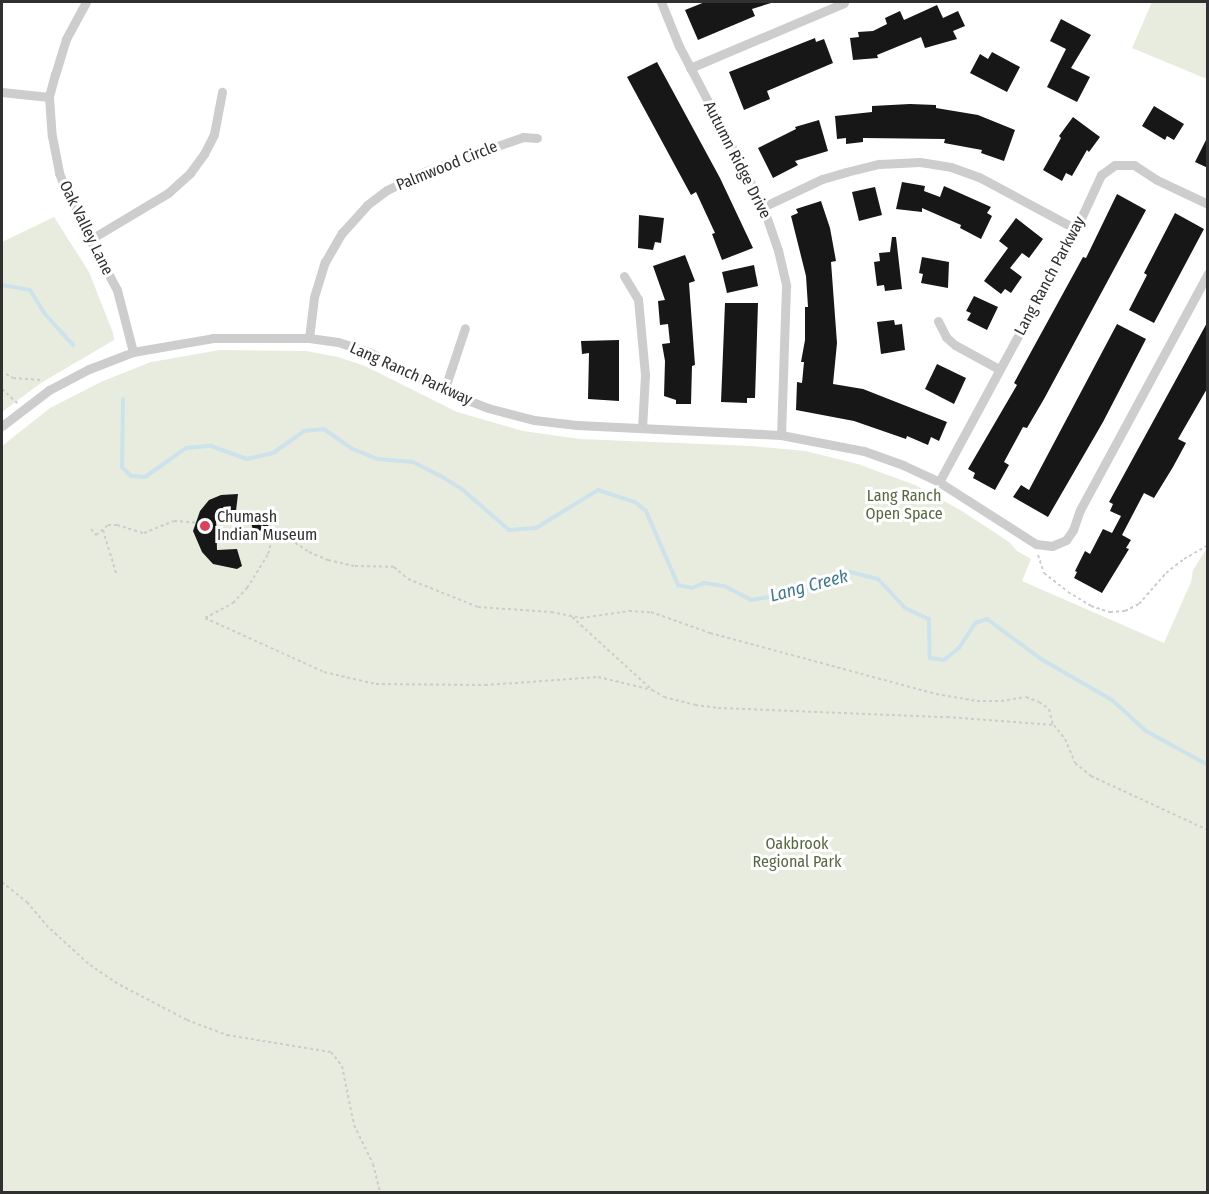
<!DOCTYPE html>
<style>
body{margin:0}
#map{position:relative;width:1209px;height:1194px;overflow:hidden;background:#fff;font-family:"Fira Sans Condensed",sans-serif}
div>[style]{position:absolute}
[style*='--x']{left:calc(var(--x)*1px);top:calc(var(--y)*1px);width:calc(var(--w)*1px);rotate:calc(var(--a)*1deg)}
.green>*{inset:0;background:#e7ecdf}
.stream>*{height:4px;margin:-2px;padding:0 2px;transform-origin:2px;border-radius:2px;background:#cde2ea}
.building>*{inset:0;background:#171717}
.path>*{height:2px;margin-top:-1px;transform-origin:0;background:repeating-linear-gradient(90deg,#cdcdcd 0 3px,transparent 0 6px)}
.street>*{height:9px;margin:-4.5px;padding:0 4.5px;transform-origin:4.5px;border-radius:4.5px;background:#cdcdcd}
.dots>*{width:16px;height:16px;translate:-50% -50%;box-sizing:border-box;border:3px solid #fff;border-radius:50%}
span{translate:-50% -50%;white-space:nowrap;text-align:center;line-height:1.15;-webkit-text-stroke:6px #fff;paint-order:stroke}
.street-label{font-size:16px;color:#303030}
.park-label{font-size:16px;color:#576841}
.poi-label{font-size:16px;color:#303030}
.left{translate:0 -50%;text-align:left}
.water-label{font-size:18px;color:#44788c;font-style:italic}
.frame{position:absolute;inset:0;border:3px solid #303030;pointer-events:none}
</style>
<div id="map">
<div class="green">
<i style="clip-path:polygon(1152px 2px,1207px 2px,1207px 79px,1132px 48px)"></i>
<i style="clip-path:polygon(54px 217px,89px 272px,113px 333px,114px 340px,41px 383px,2px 412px,2px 242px)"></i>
<i style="clip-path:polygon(220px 350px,306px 351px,338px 357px,365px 366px,457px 412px,523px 431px,580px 439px,752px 446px,805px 451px,858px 464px,915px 485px,962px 511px,1009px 542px,1017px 551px,1031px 559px,1022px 581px,1164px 643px,1191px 582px,1193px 570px,1207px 548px,1207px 1192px,2px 1192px,2px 446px,50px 408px,103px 381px,151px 362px)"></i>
</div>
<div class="stream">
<i style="--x:2;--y:285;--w:28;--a:10"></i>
<i style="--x:30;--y:290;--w:28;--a:58"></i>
<i style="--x:45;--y:314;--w:42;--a:47.9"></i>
<i style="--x:123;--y:399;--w:68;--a:90.8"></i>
<i style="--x:122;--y:467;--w:13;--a:45"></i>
<i style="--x:131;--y:476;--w:14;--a:4"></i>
<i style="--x:145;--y:477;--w:50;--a:-35.3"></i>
<i style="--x:186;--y:448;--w:25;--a:-5"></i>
<i style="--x:211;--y:446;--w:38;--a:20"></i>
<i style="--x:247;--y:459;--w:27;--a:-13"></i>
<i style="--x:273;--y:453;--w:38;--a:-35"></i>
<i style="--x:304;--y:431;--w:20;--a:-6"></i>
<i style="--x:324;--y:429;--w:35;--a:35"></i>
<i style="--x:353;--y:449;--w:27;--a:22"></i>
<i style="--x:378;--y:459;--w:35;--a:5"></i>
<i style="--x:413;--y:462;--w:35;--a:27"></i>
<i style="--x:444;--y:478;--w:22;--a:32"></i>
<i style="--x:463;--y:490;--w:61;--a:41"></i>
<i style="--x:509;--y:530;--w:27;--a:-4"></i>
<i style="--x:536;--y:528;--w:73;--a:-31.5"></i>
<i style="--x:598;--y:490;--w:39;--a:18"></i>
<i style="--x:635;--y:502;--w:14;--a:39"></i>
<i style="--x:646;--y:511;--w:81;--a:66.6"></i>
<i style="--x:678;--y:585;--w:14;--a:12"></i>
<i style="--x:692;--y:588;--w:13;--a:-23"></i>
<i style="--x:704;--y:583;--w:20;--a:9"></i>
<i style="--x:724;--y:586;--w:30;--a:27"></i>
<i style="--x:751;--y:600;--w:53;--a:-9.8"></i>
<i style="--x:803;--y:591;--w:51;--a:-22"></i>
<i style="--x:850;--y:572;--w:29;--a:14"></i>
<i style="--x:878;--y:579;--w:40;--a:47"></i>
<i style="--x:905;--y:608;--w:26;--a:25"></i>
<i style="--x:929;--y:619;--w:39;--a:89"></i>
<i style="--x:930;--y:658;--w:14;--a:8"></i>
<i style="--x:944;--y:660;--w:19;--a:-39"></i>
<i style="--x:959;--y:648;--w:30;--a:-57"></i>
<i style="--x:975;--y:623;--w:13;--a:-18"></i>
<i style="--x:987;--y:619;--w:67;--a:36.5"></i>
<i style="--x:1041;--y:659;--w:82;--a:30"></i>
<i style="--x:1112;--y:700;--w:46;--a:42.4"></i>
<i style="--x:1146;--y:731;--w:71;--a:28.7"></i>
</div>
<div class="building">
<i style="clip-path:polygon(705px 2px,771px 2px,771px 3px,752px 9px,755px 16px,698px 40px,685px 10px)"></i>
<i style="clip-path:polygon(937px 5px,943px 18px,958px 11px,965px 26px,953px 31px,957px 39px,925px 48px,921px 37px,877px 55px,878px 58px,853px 60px,850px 38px,859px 37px,858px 32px,873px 31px,887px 24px,885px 18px,900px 11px,904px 20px)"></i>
<i style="clip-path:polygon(1061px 19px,1091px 35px,1071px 68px,1090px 77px,1077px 102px,1047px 87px,1066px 49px,1050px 41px)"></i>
<i style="clip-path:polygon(815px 38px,816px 42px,824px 39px,833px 63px,767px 91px,770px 99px,744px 110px,729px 72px)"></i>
<i style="clip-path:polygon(992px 52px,1020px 67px,1007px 92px,970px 73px,980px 54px,988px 59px)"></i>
<i style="clip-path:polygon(657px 62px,720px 178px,753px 248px,722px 260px,712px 234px,715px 233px,696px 192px,691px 195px,627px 77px)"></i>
<i style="clip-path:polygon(910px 104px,936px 105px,936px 108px,978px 115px,1015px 130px,1004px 161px,981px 153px,982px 150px,944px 143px,945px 139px,863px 138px,863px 142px,846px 144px,846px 138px,837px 139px,835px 116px,872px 112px,872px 106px)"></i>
<i style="clip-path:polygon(1154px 106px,1184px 124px,1174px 140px,1167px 136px,1165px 140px,1142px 126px)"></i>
<i style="clip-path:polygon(1073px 117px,1100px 137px,1089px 152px,1087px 150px,1072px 176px,1066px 173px,1062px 181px,1043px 170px,1061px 138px,1059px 136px)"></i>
<i style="clip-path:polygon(819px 120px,828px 151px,795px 161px,798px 165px,773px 178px,758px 148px,796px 129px,795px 127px)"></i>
<i style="clip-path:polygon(1208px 136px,1208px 168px,1195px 162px)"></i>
<i style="clip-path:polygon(902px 182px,925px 186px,924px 191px,940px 197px,944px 186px,991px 207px,987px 213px,992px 216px,981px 239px,960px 228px,961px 225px,922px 208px,922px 212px,896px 209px)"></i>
<i style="clip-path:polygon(875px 187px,882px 215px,859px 221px,852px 192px)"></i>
<i style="clip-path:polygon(1117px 194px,1146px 210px,1044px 399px,1027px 428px,1023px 427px,1004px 462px,1009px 465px,995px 490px,973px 478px,975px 473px,968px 469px,1017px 385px,1014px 383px,1083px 257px,1086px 258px)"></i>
<i style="clip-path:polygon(821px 201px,830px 228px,836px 261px,831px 262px,837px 343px,833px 384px,863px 389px,947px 422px,939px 441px,931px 437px,928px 445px,907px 436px,906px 439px,854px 421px,796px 410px,797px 382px,802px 383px,804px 362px,801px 362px,805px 340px,805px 307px,808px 307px,806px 276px,791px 216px,798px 213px,796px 209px)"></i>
<i style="clip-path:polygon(1175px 213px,1204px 229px,1154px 323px,1129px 310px,1147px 275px,1144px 273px)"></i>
<i style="clip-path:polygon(639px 215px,664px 218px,661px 243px,655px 242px,653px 250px,638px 248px)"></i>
<i style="clip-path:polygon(1016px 218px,1043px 239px,1029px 258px,1022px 253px,1010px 268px,1022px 277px,1011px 293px,1005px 289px,1001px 294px,984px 281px,1008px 248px,999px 241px)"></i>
<i style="clip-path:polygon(892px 237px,896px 237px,902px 289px,885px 291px,884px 285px,877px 286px,874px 262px,880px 261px,879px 253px,890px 252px)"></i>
<i style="clip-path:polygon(685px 255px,695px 281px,689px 283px,695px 365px,692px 366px,691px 404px,676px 404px,676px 400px,664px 396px,665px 361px,662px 344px,670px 343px,668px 324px,660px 325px,658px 301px,665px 300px,653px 266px)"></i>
<i style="clip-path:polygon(922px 257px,949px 262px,948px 288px,921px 283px,923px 274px,919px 273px)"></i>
<i style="clip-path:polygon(754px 265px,758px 286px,727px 293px,722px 272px)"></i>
<i style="clip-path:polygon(974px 296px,998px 307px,987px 330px,967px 320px,971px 313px,966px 311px)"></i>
<i style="clip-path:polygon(725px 303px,758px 303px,755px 398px,747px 398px,747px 403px,721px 402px)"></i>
<i style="clip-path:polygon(894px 320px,895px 325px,902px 324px,905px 350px,881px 354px,877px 322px)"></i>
<i style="clip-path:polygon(1208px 321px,1208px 387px,1178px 439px,1186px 443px,1173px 467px,1154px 498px,1144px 493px,1122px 535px,1131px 540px,1126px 548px,1129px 549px,1102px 593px,1074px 578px,1077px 572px,1075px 571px,1085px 551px,1090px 554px,1103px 529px,1112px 533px,1121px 516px,1110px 511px,1113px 504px,1109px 502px)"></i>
<i style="clip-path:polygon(1117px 324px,1146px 339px,1103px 422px,1048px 517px,1013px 497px,1021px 485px,1029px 490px)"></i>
<i style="clip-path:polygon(619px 340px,619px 401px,588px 399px,589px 353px,582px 354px,581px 341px)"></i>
<i style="clip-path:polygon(937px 364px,966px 378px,954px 404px,925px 389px)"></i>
<i style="clip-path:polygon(238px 494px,236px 511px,226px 511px,216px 516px,217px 550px,237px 549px,242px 566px,237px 569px,213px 564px,202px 552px,193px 531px,200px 511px,209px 500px,221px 495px)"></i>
<i style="clip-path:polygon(265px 518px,269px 527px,254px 533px,251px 523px)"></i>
</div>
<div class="path">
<i style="--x:6;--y:374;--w:8;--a:30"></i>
<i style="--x:13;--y:378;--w:28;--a:4"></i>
<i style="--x:2;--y:389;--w:21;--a:43"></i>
<i style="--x:91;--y:529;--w:8;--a:50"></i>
<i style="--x:96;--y:535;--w:16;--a:-40"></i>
<i style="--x:108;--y:525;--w:9;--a:0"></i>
<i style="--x:117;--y:525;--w:28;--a:17"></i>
<i style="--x:144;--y:533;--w:32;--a:-22"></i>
<i style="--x:174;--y:521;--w:26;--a:4"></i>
<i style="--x:103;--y:530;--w:45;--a:73.2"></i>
<i style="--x:1038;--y:555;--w:19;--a:72"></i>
<i style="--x:1044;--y:573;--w:31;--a:38"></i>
<i style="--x:1068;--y:592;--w:27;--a:31"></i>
<i style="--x:1091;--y:606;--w:20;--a:18"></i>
<i style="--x:1110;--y:612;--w:15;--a:-4"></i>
<i style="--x:1125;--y:611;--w:16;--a:-27"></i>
<i style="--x:1139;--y:604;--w:41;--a:-48.9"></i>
<i style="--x:1166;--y:573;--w:23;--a:-38"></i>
<i style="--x:1184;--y:559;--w:28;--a:-30"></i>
<i style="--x:572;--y:617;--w:105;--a:42.3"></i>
<i style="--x:205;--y:618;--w:131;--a:24.4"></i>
<i style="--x:324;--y:672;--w:53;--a:13"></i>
<i style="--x:376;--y:684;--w:109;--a:0.5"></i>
<i style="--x:485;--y:685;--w:113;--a:-4"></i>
<i style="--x:598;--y:677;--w:56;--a:13.5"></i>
<i style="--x:652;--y:690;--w:14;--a:30"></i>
<i style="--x:664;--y:697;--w:32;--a:14"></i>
<i style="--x:695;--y:705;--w:23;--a:7"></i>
<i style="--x:718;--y:708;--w:229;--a:2.3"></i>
<i style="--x:947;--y:717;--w:107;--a:4.3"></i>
<i style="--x:1054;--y:725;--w:18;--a:52"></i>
<i style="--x:1065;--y:739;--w:26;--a:67"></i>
<i style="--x:1075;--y:763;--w:21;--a:39"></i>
<i style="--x:1091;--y:776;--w:129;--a:24.8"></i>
<i style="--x:205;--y:618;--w:32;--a:-28"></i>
<i style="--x:233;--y:603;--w:21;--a:-47"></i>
<i style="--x:247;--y:588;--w:40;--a:-58"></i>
<i style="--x:268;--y:554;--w:19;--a:-74"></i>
<i style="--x:273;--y:536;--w:8;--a:-23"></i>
<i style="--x:280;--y:533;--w:35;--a:33"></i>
<i style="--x:309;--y:552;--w:21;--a:23"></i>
<i style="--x:328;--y:560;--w:28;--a:13"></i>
<i style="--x:355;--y:566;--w:39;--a:1"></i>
<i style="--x:394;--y:567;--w:18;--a:41"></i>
<i style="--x:408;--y:579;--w:75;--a:21.8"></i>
<i style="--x:478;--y:607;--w:73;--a:3.9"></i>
<i style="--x:551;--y:612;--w:31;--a:11"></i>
<i style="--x:581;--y:618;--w:49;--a:-8.3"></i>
<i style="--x:629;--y:611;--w:22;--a:3"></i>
<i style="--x:651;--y:612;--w:63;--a:19.6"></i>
<i style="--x:710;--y:633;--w:234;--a:15.1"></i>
<i style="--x:936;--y:694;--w:42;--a:9.7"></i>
<i style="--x:977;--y:701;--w:24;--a:0"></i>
<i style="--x:1001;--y:701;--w:25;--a:-9"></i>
<i style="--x:1026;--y:697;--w:14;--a:21"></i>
<i style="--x:1039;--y:702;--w:12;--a:35"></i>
<i style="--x:1049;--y:709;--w:16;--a:76"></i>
<i style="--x:2;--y:882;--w:32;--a:39"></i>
<i style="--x:27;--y:902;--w:30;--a:50"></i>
<i style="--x:46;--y:925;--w:59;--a:42.3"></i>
<i style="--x:90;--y:965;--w:36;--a:34"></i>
<i style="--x:120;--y:985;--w:76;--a:27.6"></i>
<i style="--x:187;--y:1020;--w:43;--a:20.6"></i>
<i style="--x:227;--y:1035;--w:105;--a:9.3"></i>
<i style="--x:331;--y:1052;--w:18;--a:52"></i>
<i style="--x:342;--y:1066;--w:60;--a:78.5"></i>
<i style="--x:354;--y:1125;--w:43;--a:64"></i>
<i style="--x:373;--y:1164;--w:29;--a:76"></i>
</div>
<div class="street">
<i style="--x:86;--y:2;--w:42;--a:118.4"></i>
<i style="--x:66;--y:39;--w:37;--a:107"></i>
<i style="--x:55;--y:74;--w:24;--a:105"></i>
<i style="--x:49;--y:97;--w:39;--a:86"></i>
<i style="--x:52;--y:136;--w:38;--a:79"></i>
<i style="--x:59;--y:173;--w:38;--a:68"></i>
<i style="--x:73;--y:208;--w:93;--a:61.8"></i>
<i style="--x:117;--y:290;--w:64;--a:75.5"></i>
<i style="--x:661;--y:2;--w:48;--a:67.8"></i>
<i style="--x:679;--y:46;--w:182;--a:62.4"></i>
<i style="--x:763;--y:207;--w:46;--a:70.8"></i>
<i style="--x:778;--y:250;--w:37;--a:77"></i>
<i style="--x:786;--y:286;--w:149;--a:91.9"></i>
<i style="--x:690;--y:68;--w:167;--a:-22.9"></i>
<i style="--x:2;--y:92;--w:47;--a:6.1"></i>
<i style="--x:763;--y:207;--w:65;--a:-25.4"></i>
<i style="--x:822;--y:179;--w:25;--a:-16"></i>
<i style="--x:846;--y:172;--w:34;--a:-14"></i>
<i style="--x:879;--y:164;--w:41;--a:-2.8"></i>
<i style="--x:920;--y:162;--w:31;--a:9"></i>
<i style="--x:951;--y:167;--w:30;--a:20"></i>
<i style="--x:979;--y:177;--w:110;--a:28.2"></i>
<i style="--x:91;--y:239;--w:90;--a:-30.9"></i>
<i style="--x:168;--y:193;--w:30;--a:-42"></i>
<i style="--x:190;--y:173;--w:24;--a:-54"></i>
<i style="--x:204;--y:154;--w:22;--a:-63"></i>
<i style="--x:214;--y:134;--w:43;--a:-79.2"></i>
<i style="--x:624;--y:276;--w:27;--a:59"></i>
<i style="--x:638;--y:299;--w:76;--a:84.7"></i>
<i style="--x:645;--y:375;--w:53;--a:93.2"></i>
<i style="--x:938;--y:321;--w:18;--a:63"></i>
<i style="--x:946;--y:337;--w:12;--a:42"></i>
<i style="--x:955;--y:345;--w:50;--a:28.6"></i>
<i style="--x:309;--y:338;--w:41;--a:-83"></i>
<i style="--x:314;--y:297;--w:37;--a:-73"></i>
<i style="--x:325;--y:262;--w:34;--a:-60"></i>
<i style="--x:342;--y:233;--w:38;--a:-48"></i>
<i style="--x:367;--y:205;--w:25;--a:-37"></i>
<i style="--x:387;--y:190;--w:43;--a:-26"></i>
<i style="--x:426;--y:171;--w:103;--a:-19.3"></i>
<i style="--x:523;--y:137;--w:14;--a:4"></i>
<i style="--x:444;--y:391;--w:66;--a:-71.6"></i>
<i style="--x:2;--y:426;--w:59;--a:-37.5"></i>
<i style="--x:49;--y:390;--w:45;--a:-27.7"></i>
<i style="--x:89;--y:369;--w:47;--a:-21.1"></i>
<i style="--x:133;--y:352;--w:81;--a:-9.9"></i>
<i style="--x:213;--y:338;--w:96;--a:0"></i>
<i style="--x:309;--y:338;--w:29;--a:8"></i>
<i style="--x:338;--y:342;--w:33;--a:18"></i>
<i style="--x:369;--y:352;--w:85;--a:27.5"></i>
<i style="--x:444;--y:391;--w:47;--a:21.1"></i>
<i style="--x:488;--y:408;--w:48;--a:14.6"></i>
<i style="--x:534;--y:420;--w:43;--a:6.6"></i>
<i style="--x:577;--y:425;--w:204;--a:2.8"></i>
<i style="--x:781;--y:435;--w:85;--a:10.9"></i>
<i style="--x:864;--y:451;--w:41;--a:19.7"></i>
<i style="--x:903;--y:465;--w:40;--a:25"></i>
<i style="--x:939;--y:482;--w:115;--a:32.6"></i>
<i style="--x:1036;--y:544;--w:16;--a:7"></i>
<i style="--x:1052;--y:546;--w:15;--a:-23"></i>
<i style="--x:1066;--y:540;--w:12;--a:-55"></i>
<i style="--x:1073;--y:530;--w:21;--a:-71"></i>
<i style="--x:1080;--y:510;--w:269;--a:-61.6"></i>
<i style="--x:939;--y:482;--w:288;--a:-61.6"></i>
<i style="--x:1076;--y:229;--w:60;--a:-65.2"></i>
<i style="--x:1101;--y:175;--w:17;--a:-36"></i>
<i style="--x:1115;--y:165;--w:19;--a:0"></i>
<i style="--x:1134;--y:165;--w:27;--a:33"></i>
<i style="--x:1157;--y:180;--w:56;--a:25.2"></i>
</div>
<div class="dots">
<i style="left:205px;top:526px;background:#d7425c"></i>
</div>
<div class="street-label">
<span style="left:737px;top:160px;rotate:63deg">Autumn Ridge Drive</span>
<span style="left:447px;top:166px;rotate:-22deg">Palmwood Circle</span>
<span style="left:86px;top:228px;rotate:64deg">Oak Valley Lane</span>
<span style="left:1050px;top:276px;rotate:-62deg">Lang Ranch Parkway</span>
<span style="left:411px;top:374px;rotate:24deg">Lang Ranch Parkway</span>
</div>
<div class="park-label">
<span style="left:904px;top:505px">Lang Ranch<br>Open Space</span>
<span style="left:797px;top:853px">Oakbrook<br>Regional Park</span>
</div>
<div class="poi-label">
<span class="left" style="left:217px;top:526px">Chumash<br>Indian Museum</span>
</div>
<div class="water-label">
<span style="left:809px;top:586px;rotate:-15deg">Lang Creek</span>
</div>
<div class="frame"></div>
</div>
